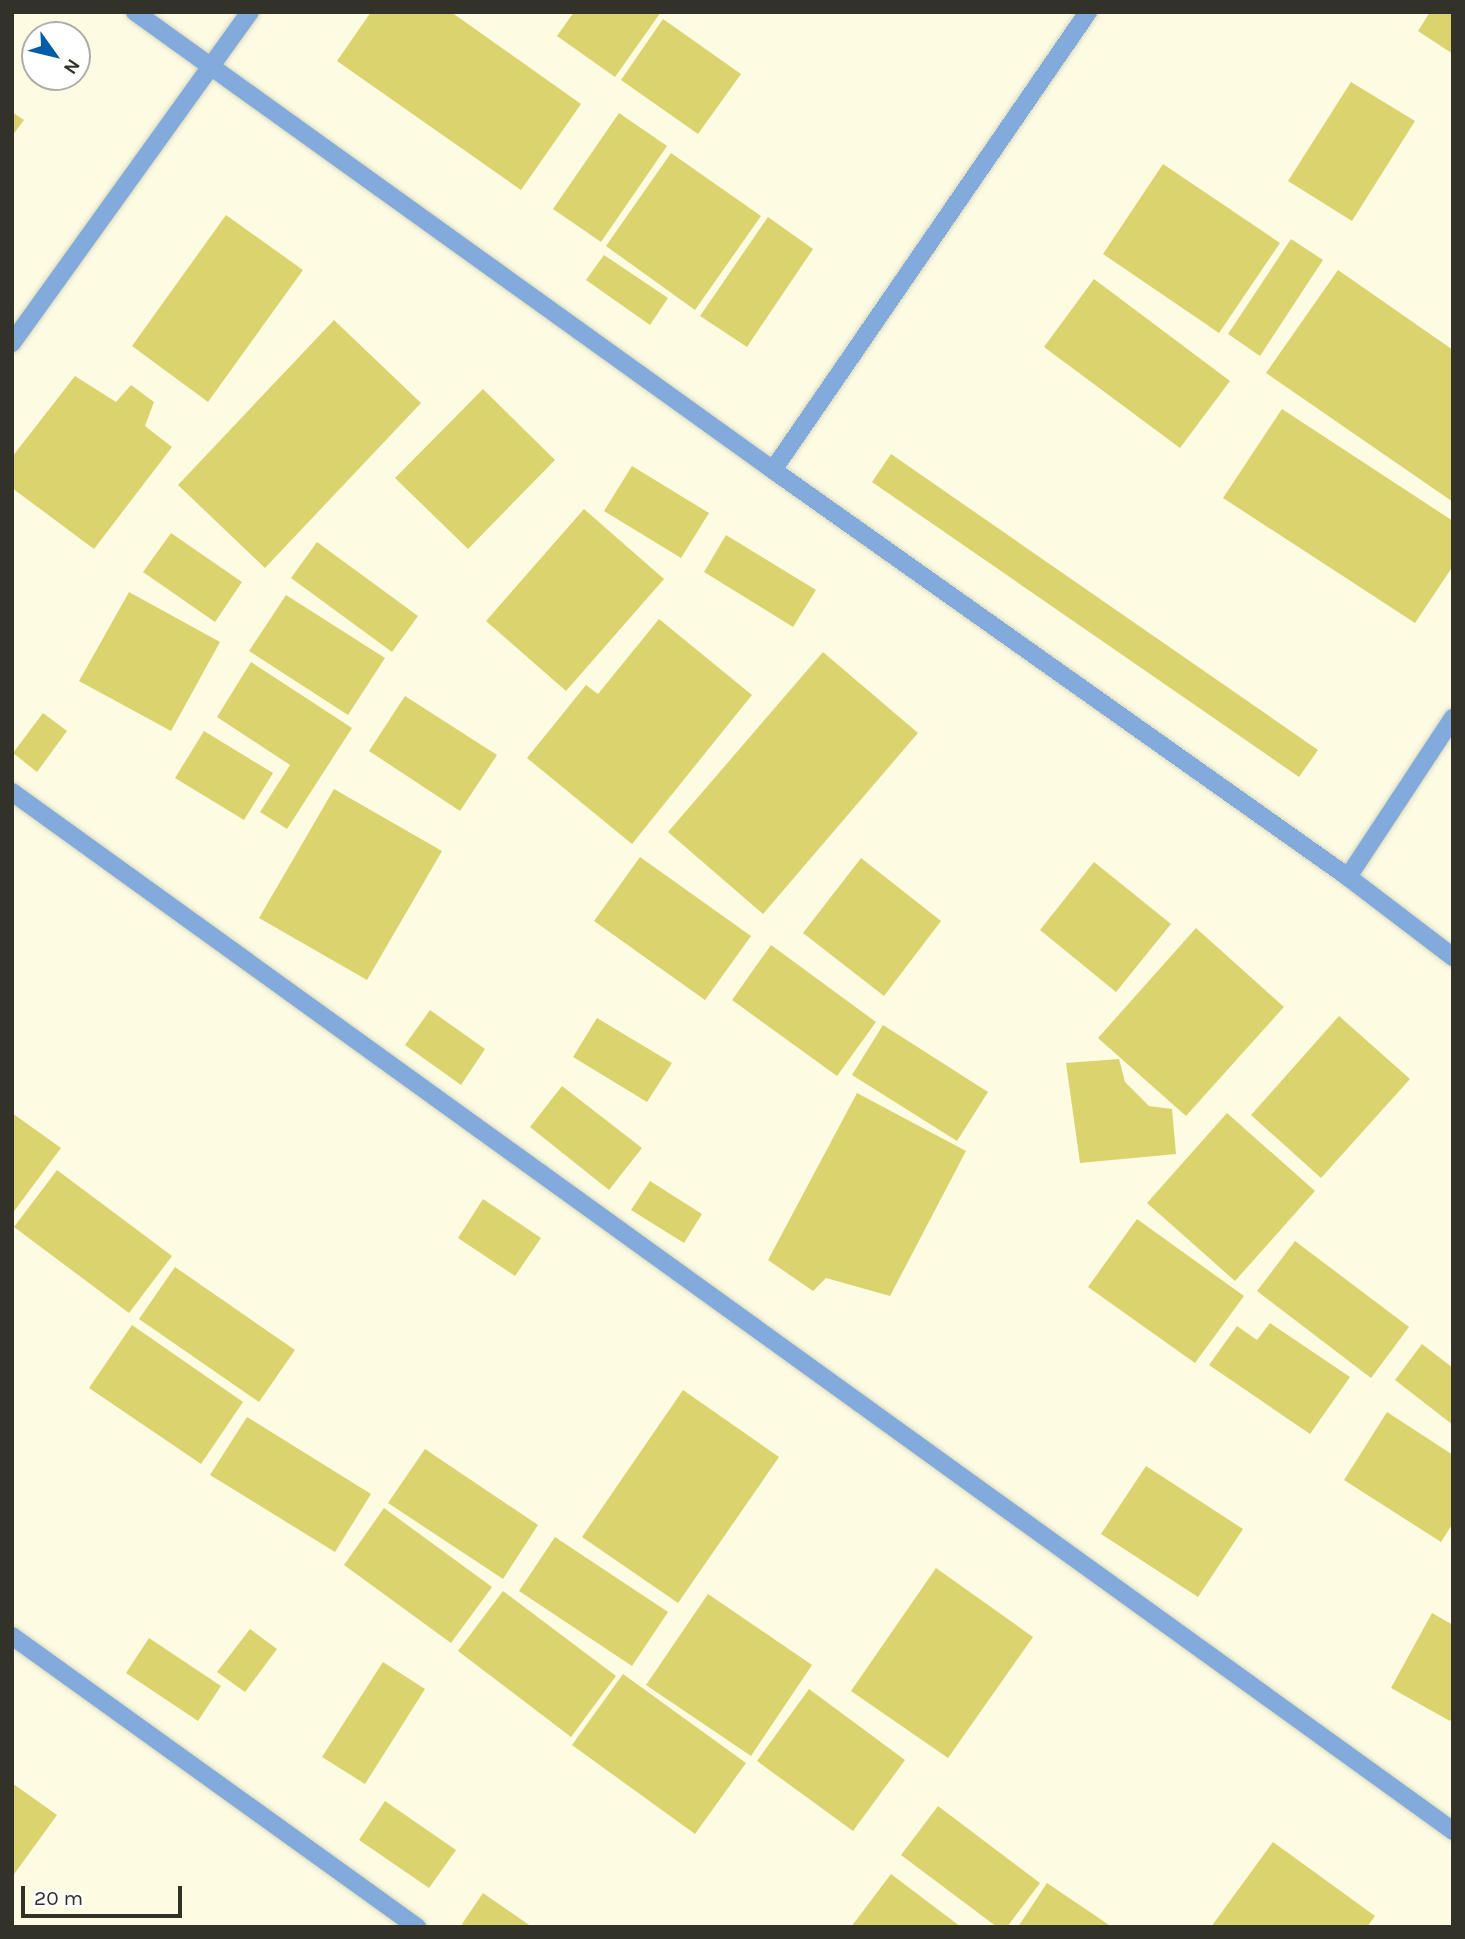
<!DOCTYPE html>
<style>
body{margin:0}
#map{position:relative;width:1465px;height:1939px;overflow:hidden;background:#fdfce3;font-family:Karla,sans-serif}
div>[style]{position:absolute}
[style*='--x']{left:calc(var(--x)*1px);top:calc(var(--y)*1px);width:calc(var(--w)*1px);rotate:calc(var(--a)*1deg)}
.building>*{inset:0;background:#dbd36e}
.roads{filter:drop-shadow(0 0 2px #d9d8c1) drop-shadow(0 0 2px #d9d8c1)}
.minor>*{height:18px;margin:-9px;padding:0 9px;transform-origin:9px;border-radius:9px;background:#82abdb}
span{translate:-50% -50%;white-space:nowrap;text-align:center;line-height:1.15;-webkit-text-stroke:7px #fff;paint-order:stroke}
.frame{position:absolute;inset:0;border:14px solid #333228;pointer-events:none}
.north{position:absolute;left:21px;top:21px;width:70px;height:70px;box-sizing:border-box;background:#fff;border:2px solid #adada9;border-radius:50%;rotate:124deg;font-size:19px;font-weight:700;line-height:28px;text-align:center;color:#333228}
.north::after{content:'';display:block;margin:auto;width:24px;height:32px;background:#005ba9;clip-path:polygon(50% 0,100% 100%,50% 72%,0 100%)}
.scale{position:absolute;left:21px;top:1886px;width:161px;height:32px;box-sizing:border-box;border:4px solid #333228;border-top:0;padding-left:9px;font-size:21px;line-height:24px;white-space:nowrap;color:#333228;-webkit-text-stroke:5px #fff;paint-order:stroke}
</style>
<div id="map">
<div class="building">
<i style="clip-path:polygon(371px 12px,451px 12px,581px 104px,521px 190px,337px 61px)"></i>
<i style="clip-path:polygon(574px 12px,661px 12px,615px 77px,557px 36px)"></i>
<i style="clip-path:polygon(1430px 12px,1453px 12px,1453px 54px,1418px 31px)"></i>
<i style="clip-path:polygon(663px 19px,741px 74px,698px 134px,621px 80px)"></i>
<i style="clip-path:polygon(1351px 82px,1415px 121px,1352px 221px,1288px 181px)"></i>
<i style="clip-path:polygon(12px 112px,24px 120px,12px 136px)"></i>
<i style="clip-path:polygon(619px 113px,667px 146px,601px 242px,553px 209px)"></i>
<i style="clip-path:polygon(671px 153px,761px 216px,695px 310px,606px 246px)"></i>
<i style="clip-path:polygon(1163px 164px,1280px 243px,1219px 333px,1103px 254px)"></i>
<i style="clip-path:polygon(226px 215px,303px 270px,208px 402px,132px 346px)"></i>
<i style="clip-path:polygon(768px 217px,813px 249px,747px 347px,700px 316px)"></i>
<i style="clip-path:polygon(1291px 239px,1323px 260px,1260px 356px,1228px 334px)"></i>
<i style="clip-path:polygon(604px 255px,668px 298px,650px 325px,586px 280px)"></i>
<i style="clip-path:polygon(1338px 270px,1453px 350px,1453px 502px,1266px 373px)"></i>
<i style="clip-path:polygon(1094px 279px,1230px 381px,1180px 448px,1044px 347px)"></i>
<i style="clip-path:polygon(334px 320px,421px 403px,265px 568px,178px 485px)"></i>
<i style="clip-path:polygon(75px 376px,116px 402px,131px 385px,154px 402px,145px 426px,172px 447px,94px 549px,12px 488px,12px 457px)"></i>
<i style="clip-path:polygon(483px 389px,555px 460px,468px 549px,395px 478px)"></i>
<i style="clip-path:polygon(1282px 409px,1453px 521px,1453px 566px,1415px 623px,1223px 498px)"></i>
<i style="clip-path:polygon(891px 454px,1318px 750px,1299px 777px,872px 482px)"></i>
<i style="clip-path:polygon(632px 466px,709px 513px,681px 558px,604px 511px)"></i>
<i style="clip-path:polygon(584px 509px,664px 579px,566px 691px,486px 621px)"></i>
<i style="clip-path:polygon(171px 533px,242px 582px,215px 622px,143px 572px)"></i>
<i style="clip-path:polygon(726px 535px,816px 590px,793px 627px,704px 572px)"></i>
<i style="clip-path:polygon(317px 542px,418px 616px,392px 652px,291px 578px)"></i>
<i style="clip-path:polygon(129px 592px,220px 642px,171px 731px,79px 681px)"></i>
<i style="clip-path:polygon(286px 595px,385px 658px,348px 715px,249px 651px)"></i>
<i style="clip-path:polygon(659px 619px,752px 695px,632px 844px,527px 758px,586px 685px,598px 694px)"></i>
<i style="clip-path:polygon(823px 652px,918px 733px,763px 914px,668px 832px)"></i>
<i style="clip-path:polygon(251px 662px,352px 728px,287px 829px,260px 812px,290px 765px,217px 717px)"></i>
<i style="clip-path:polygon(405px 696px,497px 755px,460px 811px,369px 751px)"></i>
<i style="clip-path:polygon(43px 713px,67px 731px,37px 772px,13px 753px)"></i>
<i style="clip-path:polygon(204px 731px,273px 773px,244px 820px,175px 778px)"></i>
<i style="clip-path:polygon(334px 789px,442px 851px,367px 980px,259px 918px)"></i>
<i style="clip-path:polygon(640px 857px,751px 936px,705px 1000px,594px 921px)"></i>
<i style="clip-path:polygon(861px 858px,941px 921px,884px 996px,803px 933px)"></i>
<i style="clip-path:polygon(1094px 862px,1171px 924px,1116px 992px,1040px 930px)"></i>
<i style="clip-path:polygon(1196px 928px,1284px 1007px,1186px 1116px,1098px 1038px)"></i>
<i style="clip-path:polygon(771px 945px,876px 1022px,837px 1076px,732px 1000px)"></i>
<i style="clip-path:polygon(430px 1010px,485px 1049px,461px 1085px,405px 1045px)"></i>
<i style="clip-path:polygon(1339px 1016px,1410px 1079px,1321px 1178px,1251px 1115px)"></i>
<i style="clip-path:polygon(597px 1018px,672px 1063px,647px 1102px,573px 1057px)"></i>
<i style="clip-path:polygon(883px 1025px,988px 1092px,957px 1141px,852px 1075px)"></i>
<i style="clip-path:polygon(1119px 1059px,1125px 1082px,1149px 1106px,1172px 1109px,1176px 1154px,1080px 1163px,1066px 1063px)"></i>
<i style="clip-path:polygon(562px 1086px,642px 1148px,609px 1190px,530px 1127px)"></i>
<i style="clip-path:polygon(857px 1093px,966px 1151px,890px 1296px,826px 1278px,813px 1291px,768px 1260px)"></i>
<i style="clip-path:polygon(12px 1113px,61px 1148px,12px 1214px)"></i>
<i style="clip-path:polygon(1227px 1113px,1315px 1191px,1235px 1281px,1147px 1203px)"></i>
<i style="clip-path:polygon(57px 1170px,172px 1256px,129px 1313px,14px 1227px)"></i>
<i style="clip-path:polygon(650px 1181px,702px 1214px,684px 1243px,631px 1210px)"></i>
<i style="clip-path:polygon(483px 1199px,541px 1238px,515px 1276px,458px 1238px)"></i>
<i style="clip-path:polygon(1137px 1219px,1244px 1296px,1195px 1363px,1088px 1287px)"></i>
<i style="clip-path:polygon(1295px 1241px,1409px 1327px,1371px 1378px,1257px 1291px)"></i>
<i style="clip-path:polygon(175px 1267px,295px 1350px,259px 1402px,139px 1319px)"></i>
<i style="clip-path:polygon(1270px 1323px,1350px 1377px,1310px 1434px,1209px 1365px,1237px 1326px,1257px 1340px)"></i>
<i style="clip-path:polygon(132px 1325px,243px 1402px,201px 1464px,89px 1388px)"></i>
<i style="clip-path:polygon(1422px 1344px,1453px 1368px,1453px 1425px,1395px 1380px)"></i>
<i style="clip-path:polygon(683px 1390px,779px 1457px,678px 1603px,582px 1537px)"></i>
<i style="clip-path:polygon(1387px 1412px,1453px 1455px,1453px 1523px,1441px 1542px,1344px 1480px)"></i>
<i style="clip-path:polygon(247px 1417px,371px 1494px,335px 1552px,210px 1475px)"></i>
<i style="clip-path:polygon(425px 1449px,538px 1525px,503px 1579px,388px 1503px)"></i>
<i style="clip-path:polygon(1146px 1466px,1243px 1529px,1198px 1597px,1101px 1534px)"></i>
<i style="clip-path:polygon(384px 1508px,492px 1587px,451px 1643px,344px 1565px)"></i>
<i style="clip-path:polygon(555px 1537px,668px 1612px,632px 1666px,519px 1591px)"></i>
<i style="clip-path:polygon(936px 1568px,1033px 1637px,948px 1758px,851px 1691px)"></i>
<i style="clip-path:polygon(503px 1591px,616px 1676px,571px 1737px,458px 1651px)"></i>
<i style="clip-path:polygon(708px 1594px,812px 1665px,751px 1756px,646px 1685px)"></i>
<i style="clip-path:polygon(1432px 1613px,1453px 1625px,1453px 1716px,1450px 1721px,1391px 1688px)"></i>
<i style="clip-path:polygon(250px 1629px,277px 1649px,245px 1692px,217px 1672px)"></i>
<i style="clip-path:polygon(149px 1638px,221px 1686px,198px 1721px,126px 1673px)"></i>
<i style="clip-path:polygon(383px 1662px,425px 1689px,365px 1784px,322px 1757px)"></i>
<i style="clip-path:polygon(623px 1674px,746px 1763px,695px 1834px,572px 1745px)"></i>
<i style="clip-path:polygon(809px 1689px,905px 1760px,853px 1831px,757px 1761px)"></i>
<i style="clip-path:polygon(12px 1783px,57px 1815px,12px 1877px)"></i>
<i style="clip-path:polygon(385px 1801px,456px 1850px,429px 1888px,359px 1840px)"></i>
<i style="clip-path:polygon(938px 1806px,1040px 1883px,1007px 1927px,997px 1927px,901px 1855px)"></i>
<i style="clip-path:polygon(1273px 1842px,1375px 1916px,1367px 1927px,1211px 1927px)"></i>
<i style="clip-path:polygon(891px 1874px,961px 1927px,851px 1927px)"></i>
<i style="clip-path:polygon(1047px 1883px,1112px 1927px,1018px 1927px)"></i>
<i style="clip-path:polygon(483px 1893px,532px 1927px,466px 1927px,462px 1924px)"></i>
</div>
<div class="roads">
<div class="minor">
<i style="--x:135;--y:12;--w:785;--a:35.67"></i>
<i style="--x:773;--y:470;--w:704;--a:35.29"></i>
<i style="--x:1348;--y:877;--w:132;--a:37.3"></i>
<i style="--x:12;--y:343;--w:408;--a:-54.3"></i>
<i style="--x:773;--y:470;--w:556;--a:-55.48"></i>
<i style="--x:12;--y:792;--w:1777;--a:35.79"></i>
<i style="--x:1348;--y:877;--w:191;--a:-56.6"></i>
<i style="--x:12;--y:1636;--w:499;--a:35.7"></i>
</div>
</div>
<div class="frame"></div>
<div class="north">N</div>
<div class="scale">20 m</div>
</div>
